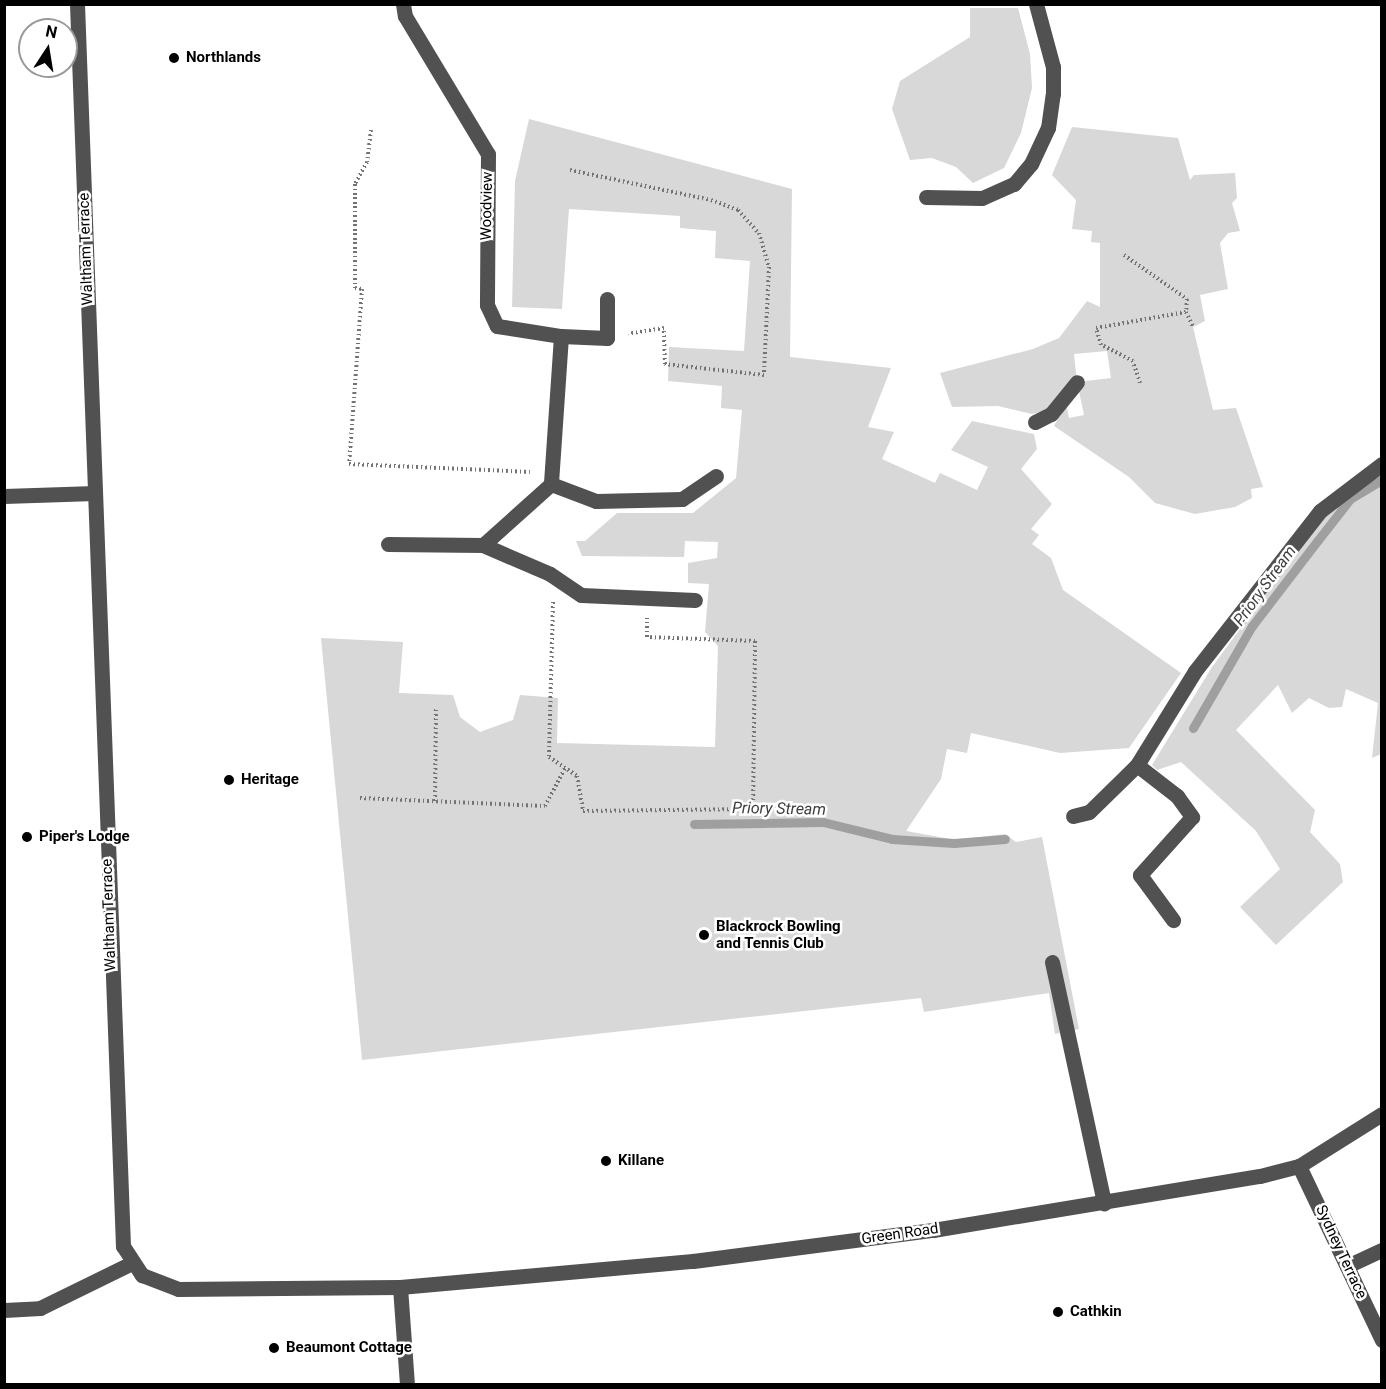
<!DOCTYPE html>
<style>
body{margin:0}
#map{position:relative;width:1386px;height:1389px;overflow:hidden;background:#fff;font-family:Roboto,sans-serif}
div>[style]{position:absolute}
[style*='--x']{left:calc(var(--x)*1px);top:calc(var(--y)*1px);width:calc(var(--w)*1px);rotate:calc(var(--a)*1deg)}
.green>*{inset:0;background:#d8d8d8}
.stream>*{height:9px;margin:-4.5px;padding:0 4.5px;transform-origin:4.5px;border-radius:4.5px;background:#9f9f9f}
.path>*{height:4px;margin-top:-2px;transform-origin:0;background:repeating-linear-gradient(90deg,#737373 0 1.5px,transparent 0 4.5px)}
.minor>*{height:15px;margin:-7.5px;padding:0 7.5px;transform-origin:7.5px;border-radius:7.5px;background:#515151}
.dots>*{width:16px;height:16px;translate:-50% -50%;box-sizing:border-box;border:3px solid #fff;border-radius:50%}
span{translate:-50% -50%;white-space:nowrap;text-align:center;line-height:1.15;-webkit-text-stroke:5px #fff;paint-order:stroke}
.poi-label{font-size:15px;color:#000;font-weight:700}
.left{translate:0 -50%;text-align:left}
.street-label{font-size:15px;color:#000}
.water-label{font-size:16px;color:#404040;font-style:italic}
.frame{position:absolute;inset:0;border:6px solid #000;pointer-events:none}
.north{position:absolute;left:18px;top:18px;width:60px;height:60px;box-sizing:border-box;background:#fff;border:2px solid #999;border-radius:50%;rotate:12deg;font-size:16px;font-weight:700;line-height:24px;text-align:center;color:#000}
.north::after{content:'';display:block;margin:auto;width:21px;height:27px;background:#000;clip-path:polygon(50% 0,100% 100%,50% 72%,0 100%)}
</style>
<div id="map">
<div class="green">
<i style="clip-path:polygon(970px 8px,1018px 8px,1030px 54px,1032px 88px,1021px 133px,1004px 168px,973px 183px,956px 167px,932px 158px,910px 160px,892px 109px,900px 81px,970px 37px)"></i>
<i style="clip-path:polygon(529px 119px,792px 189px,790px 357px,891px 368px,868px 427px,894px 432px,882px 459px,935px 483px,940px 473px,977px 490px,988px 467px,951px 450px,972px 421px,1034px 434px,1037px 449px,1021px 469px,1052px 504px,1031px 529px,1039px 535px,1032px 544px,1051px 558px,1063px 590px,1181px 673px,1129px 748px,1060px 753px,971px 733px,967px 753px,947px 749px,941px 779px,906px 831px,956px 840px,1005px 834px,1016px 842px,1042px 837px,1079px 1029px,1055px 1034px,1049px 993px,924px 1012px,921px 998px,362px 1060px,321px 638px,403px 642px,399px 693px,453px 695px,460px 717px,480px 732px,513px 720px,520px 695px,558px 698px,557px 743px,715px 747px,718px 646px,705px 632px,709px 584px,688px 583px,688px 563px,717px 558px,718px 542px,685px 541px,684px 557px,582px 556px,576px 541px,585px 541px,617px 513px,693px 513px,736px 478px,742px 410px,721px 408px,722px 386px,668px 381px,669px 347px,744px 351px,750px 261px,715px 258px,716px 231px,680px 228px,680px 216px,569px 209px,562px 309px,512px 307px,515px 181px)"></i>
<i style="clip-path:polygon(evenodd,1072px 127px,1178px 138px,1190px 180px,1194px 175px,1235px 173px,1237px 198px,1232px 203px,1240px 231px,1228px 233px,1220px 243px,1228px 289px,1200px 295px,1205px 321px,1193px 327px,1213px 410px,1236px 408px,1263px 487px,1251px 489px,1252px 498px,1235px 507px,1195px 514px,1155px 503px,1129px 477px,1054px 426px,1066px 403px,1069px 418px,1084px 415px,1077px 382px,1049px 410px,1032px 414px,998px 406px,952px 407px,940px 373px,1033px 349px,1059px 338px,1087px 301px,1100px 307px,1100px 243px,1091px 242px,1092px 231px,1072px 229px,1076px 200px,1052px 175px,1072px 127px,1107px 351px,1111px 378px,1077px 382px,1074px 354px,1107px 351px)"></i>
<i style="clip-path:polygon(1381px 471px,1381px 754px,1372px 758px,1378px 703px,1346px 689px,1342px 707px,1329px 708px,1309px 698px,1292px 713px,1278px 685px,1236px 730px,1315px 810px,1310px 832px,1340px 864px,1343px 882px,1276px 945px,1240px 907px,1280px 869px,1256px 831px,1181px 762px,1157px 770px,1152px 765px,1212px 667px,1325px 514px)"></i>
</div>
<div class="stream">
<i style="--x:1193;--y:728;--w:118;--a:-60"></i>
<i style="--x:1252;--y:626;--w:108;--a:-52.5"></i>
<i style="--x:1318;--y:540;--w:52;--a:-52"></i>
<i style="--x:1350;--y:499;--w:37;--a:-31"></i>
<i style="--x:694;--y:824;--w:129;--a:-0.9"></i>
<i style="--x:823;--y:822;--w:71;--a:13.8"></i>
<i style="--x:892;--y:839;--w:62;--a:3.7"></i>
<i style="--x:954;--y:843;--w:51;--a:-4.5"></i>
</div>
<div class="path">
<i style="--x:371;--y:130;--w:32;--a:97"></i>
<i style="--x:367;--y:162;--w:25;--a:119"></i>
<i style="--x:355;--y:184;--w:104;--a:90"></i>
<i style="--x:355;--y:288;--w:7;--a:8"></i>
<i style="--x:362;--y:289;--w:175;--a:94.2"></i>
<i style="--x:349;--y:464;--w:181;--a:2.5"></i>
<i style="--x:570;--y:170;--w:144;--a:12"></i>
<i style="--x:711;--y:200;--w:29;--a:20"></i>
<i style="--x:738;--y:210;--w:31;--a:48"></i>
<i style="--x:759;--y:233;--w:35;--a:74"></i>
<i style="--x:769;--y:267;--w:108;--a:92.7"></i>
<i style="--x:764;--y:375;--w:100;--a:-173.7"></i>
<i style="--x:665;--y:364;--w:36;--a:-92"></i>
<i style="--x:664;--y:328;--w:36;--a:171"></i>
<i style="--x:1124;--y:255;--w:77;--a:34.9"></i>
<i style="--x:1187;--y:299;--w:13;--a:94"></i>
<i style="--x:1186;--y:312;--w:17;--a:65"></i>
<i style="--x:1140;--y:383;--w:23;--a:-108"></i>
<i style="--x:1133;--y:361;--w:36;--a:-153"></i>
<i style="--x:1101;--y:345;--w:18;--a:-106"></i>
<i style="--x:1096;--y:328;--w:91;--a:-10.1"></i>
<i style="--x:553;--y:602;--w:155;--a:91.5"></i>
<i style="--x:549;--y:757;--w:34;--a:34"></i>
<i style="--x:577;--y:776;--w:36;--a:80"></i>
<i style="--x:583;--y:811;--w:170;--a:-0.7"></i>
<i style="--x:753;--y:809;--w:168;--a:-89.3"></i>
<i style="--x:755;--y:641;--w:108;--a:-177.9"></i>
<i style="--x:647;--y:637;--w:19;--a:-90"></i>
<i style="--x:360;--y:798;--w:185;--a:2.5"></i>
<i style="--x:545;--y:806;--w:43;--a:-62.2"></i>
<i style="--x:435;--y:801;--w:93;--a:-89.4"></i>
</div>
<div class="minor">
<i style="--x:77;--y:4;--w:1243;--a:87.88"></i>
<i style="--x:123;--y:1246;--w:35;--a:57"></i>
<i style="--x:142;--y:1275;--w:39;--a:21"></i>
<i style="--x:178;--y:1289;--w:222;--a:-0.5"></i>
<i style="--x:400;--y:1287;--w:294;--a:-5.1"></i>
<i style="--x:693;--y:1261;--w:242;--a:-7.4"></i>
<i style="--x:933;--y:1230;--w:331;--a:-9.4"></i>
<i style="--x:1260;--y:1176;--w:40;--a:-14.4"></i>
<i style="--x:1299;--y:1166;--w:98;--a:-32.1"></i>
<i style="--x:403;--y:4;--w:12;--a:81"></i>
<i style="--x:405;--y:16;--w:161;--a:59"></i>
<i style="--x:488;--y:154;--w:151;--a:90.4"></i>
<i style="--x:487;--y:305;--w:23;--a:65"></i>
<i style="--x:497;--y:326;--w:65;--a:8.9"></i>
<i style="--x:561;--y:336;--w:148;--a:93.9"></i>
<i style="--x:551;--y:484;--w:91;--a:138.1"></i>
<i style="--x:926;--y:197;--w:56;--a:1"></i>
<i style="--x:982;--y:198;--w:35;--a:-24"></i>
<i style="--x:1014;--y:184;--w:26;--a:-50"></i>
<i style="--x:1031;--y:164;--w:40;--a:-65"></i>
<i style="--x:1048;--y:128;--w:34;--a:-82"></i>
<i style="--x:1053;--y:94;--w:27;--a:-90"></i>
<i style="--x:1053;--y:67;--w:65;--a:-105.1"></i>
<i style="--x:561;--y:336;--w:46;--a:2.5"></i>
<i style="--x:607;--y:338;--w:39;--a:-90"></i>
<i style="--x:1035;--y:422;--w:18;--a:-27"></i>
<i style="--x:1051;--y:414;--w:41;--a:-50.9"></i>
<i style="--x:551;--y:484;--w:48;--a:20.7"></i>
<i style="--x:596;--y:501;--w:86;--a:-1.3"></i>
<i style="--x:682;--y:499;--w:41;--a:-34.1"></i>
<i style="--x:4;--y:496;--w:91;--a:-1.9"></i>
<i style="--x:388;--y:544;--w:95;--a:0.6"></i>
<i style="--x:483;--y:545;--w:73;--a:23.4"></i>
<i style="--x:550;--y:574;--w:37;--a:34"></i>
<i style="--x:581;--y:595;--w:114;--a:2.5"></i>
<i style="--x:1137;--y:765;--w:51;--a:37.8"></i>
<i style="--x:1177;--y:796;--w:26;--a:54"></i>
<i style="--x:1192;--y:817;--w:78;--a:131.9"></i>
<i style="--x:1140;--y:875;--w:56;--a:53.7"></i>
<i style="--x:1073;--y:816;--w:16;--a:-14"></i>
<i style="--x:1089;--y:812;--w:67;--a:-44.4"></i>
<i style="--x:1137;--y:765;--w:110;--a:-58.3"></i>
<i style="--x:1195;--y:671;--w:203;--a:-52"></i>
<i style="--x:1320;--y:511;--w:78;--a:-37.2"></i>
<i style="--x:1052;--y:962;--w:247;--a:77.8"></i>
<i style="--x:1299;--y:1166;--w:193;--a:64.5"></i>
<i style="--x:1347;--y:1266;--w:38;--a:-25"></i>
<i style="--x:400;--y:1287;--w:97;--a:85.9"></i>
<i style="--x:4;--y:1310;--w:36;--a:-3"></i>
<i style="--x:40;--y:1308;--w:100;--a:-26.1"></i>
</div>
<div class="dots">
<i style="left:174px;top:58px;background:#000"></i>
<i style="left:229px;top:780px;background:#000"></i>
<i style="left:27px;top:837px;background:#000"></i>
<i style="left:704px;top:935px;background:#000"></i>
<i style="left:606px;top:1161px;background:#000"></i>
<i style="left:1058px;top:1312px;background:#000"></i>
<i style="left:274px;top:1348px;background:#000"></i>
</div>
<div class="poi-label">
<span class="left" style="left:186px;top:58px">Northlands</span>
<span class="left" style="left:241px;top:780px">Heritage</span>
<span class="left" style="left:39px;top:837px">Piper's Lodge</span>
<span class="left" style="left:716px;top:935px">Blackrock Bowling<br>and Tennis Club</span>
<span class="left" style="left:618px;top:1161px">Killane</span>
<span class="left" style="left:1070px;top:1312px">Cathkin</span>
<span class="left" style="left:286px;top:1348px">Beaumont Cottage</span>
</div>
<div class="street-label">
<span style="left:487px;top:206px;rotate:-89deg">Woodview</span>
<span style="left:86px;top:249px;rotate:-92deg">Waltham Terrace</span>
<span style="left:109px;top:915px;rotate:-92deg">Waltham Terrace</span>
<span style="left:900px;top:1234px;rotate:-8deg">Green Road</span>
<span style="left:1341px;top:1252px;rotate:65deg">Sydney Terrace</span>
</div>
<div class="water-label">
<span style="left:1265px;top:586px;rotate:-54deg">Priory Stream</span>
<span style="left:779px;top:809px;rotate:1deg">Priory Stream</span>
</div>
<div class="frame"></div>
<div class="north">N</div>
</div>
